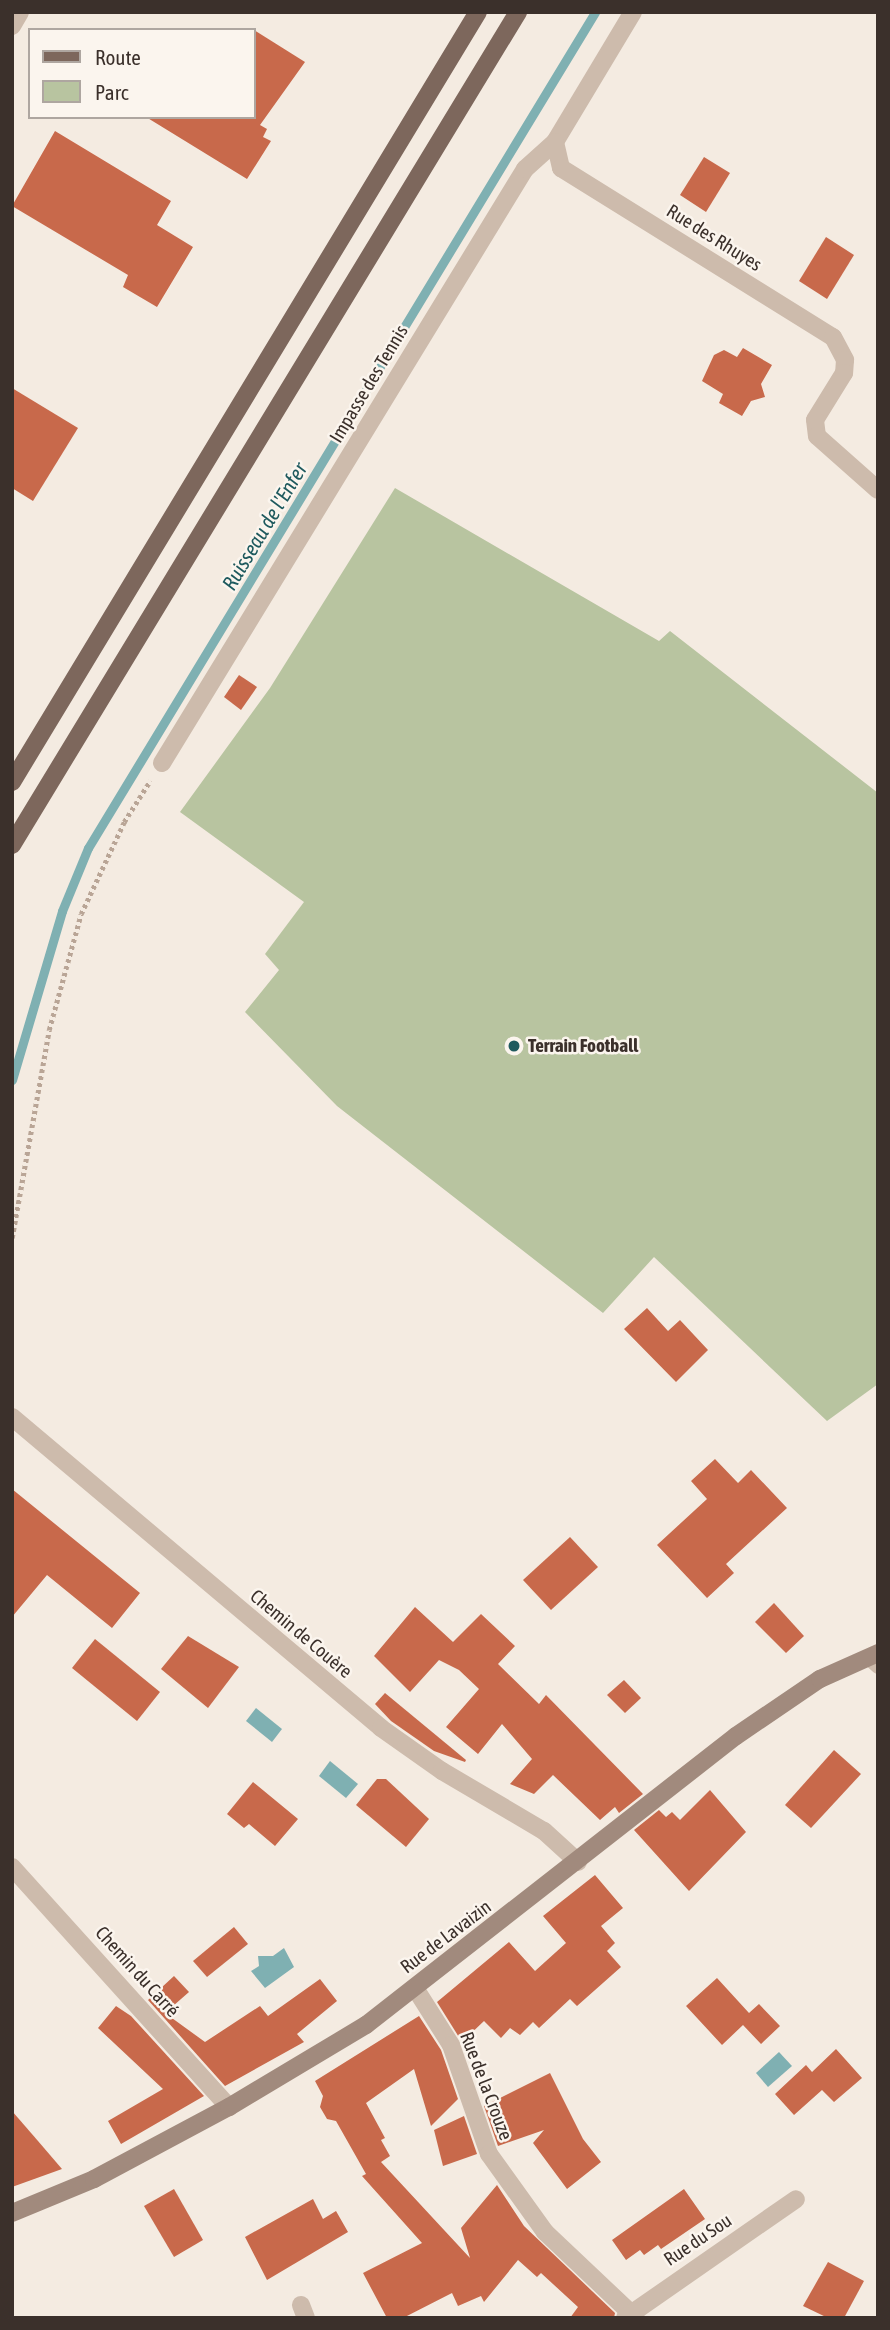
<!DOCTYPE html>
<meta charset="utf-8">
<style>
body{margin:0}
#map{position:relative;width:890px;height:2330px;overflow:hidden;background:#f4ebe1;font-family:"Asap Condensed",sans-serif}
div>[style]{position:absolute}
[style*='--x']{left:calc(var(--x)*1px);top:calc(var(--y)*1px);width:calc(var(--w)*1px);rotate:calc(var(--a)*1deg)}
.green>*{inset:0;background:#b8c4a0}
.water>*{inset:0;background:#7fb0b2}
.stream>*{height:9px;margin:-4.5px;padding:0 4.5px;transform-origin:4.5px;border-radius:4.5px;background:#7fb0b2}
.building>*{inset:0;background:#c8694b}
.path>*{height:4.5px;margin-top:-2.25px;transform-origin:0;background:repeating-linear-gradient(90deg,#b9a596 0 3.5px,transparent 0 7px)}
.service>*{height:14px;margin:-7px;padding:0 7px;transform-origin:7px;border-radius:7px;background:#cdbbac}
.minor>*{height:18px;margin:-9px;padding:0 9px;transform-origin:9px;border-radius:9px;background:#cdbbac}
.secondary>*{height:18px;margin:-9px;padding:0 9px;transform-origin:9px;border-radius:9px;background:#a18a7d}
.primary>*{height:18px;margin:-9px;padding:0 9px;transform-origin:9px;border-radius:9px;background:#7d675c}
.dots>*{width:19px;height:19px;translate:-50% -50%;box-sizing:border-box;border:4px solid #fbf5ee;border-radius:50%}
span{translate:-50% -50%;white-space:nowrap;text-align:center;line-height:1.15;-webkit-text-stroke:5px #fbf5ee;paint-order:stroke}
.street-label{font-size:19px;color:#3b302b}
.poi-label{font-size:19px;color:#3b302b;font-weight:700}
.left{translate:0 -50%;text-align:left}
.water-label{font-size:21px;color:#1f5a5e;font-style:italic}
.frame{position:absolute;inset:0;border:14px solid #3b302b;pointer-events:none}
.legend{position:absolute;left:28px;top:28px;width:228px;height:91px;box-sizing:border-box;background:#fbf5ee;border:2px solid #aea6a0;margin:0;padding:9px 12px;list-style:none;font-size:21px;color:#3b302b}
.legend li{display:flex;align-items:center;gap:14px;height:35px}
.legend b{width:35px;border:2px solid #aea6a0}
</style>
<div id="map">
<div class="green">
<i style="clip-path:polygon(395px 488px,659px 641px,670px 631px,878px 793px,878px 1384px,827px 1421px,654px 1257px,603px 1313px,337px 1106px,245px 1012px,279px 970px,265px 954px,304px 902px,180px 812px,270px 688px)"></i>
</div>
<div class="water">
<i style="clip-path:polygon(256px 1708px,282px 1729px,272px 1742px,246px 1721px)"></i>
<i style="clip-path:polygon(330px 1761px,358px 1784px,346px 1798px,319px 1776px)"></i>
<i style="clip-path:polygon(284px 1948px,294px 1967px,265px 1988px,251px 1971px,259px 1966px,258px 1956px,273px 1956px)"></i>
<i style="clip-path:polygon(779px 2052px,792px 2066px,768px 2087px,756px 2073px)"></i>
</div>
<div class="stream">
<i style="--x:12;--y:1080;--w:176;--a:-73.5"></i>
<i style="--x:62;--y:911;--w:68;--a:-67.6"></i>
<i style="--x:88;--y:848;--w:978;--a:-58.76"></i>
</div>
<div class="building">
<i style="clip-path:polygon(254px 30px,305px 62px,260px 125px,267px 129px,263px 137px,271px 141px,247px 179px,146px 117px,254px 117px)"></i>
<i style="clip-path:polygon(55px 131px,171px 201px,157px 225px,193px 247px,157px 307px,123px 287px,128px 275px,12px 206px)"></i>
<i style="clip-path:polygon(704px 157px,730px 173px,706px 212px,680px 195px)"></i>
<i style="clip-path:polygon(826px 237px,854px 255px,827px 299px,799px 281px)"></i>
<i style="clip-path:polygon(743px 348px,772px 365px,761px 384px,765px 397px,751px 401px,742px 416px,719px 403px,723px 394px,702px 381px,714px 355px,724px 350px,737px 357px)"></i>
<i style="clip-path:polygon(12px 388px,78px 428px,33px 501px,12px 488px)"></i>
<i style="clip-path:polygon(239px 675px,257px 687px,241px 710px,224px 697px)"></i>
<i style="clip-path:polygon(647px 1308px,668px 1331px,680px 1320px,708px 1350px,676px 1382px,624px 1329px)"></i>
<i style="clip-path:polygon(715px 1459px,738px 1483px,751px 1470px,787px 1508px,726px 1564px,734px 1573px,707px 1598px,657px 1545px,707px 1499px,691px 1481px)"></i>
<i style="clip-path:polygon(12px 1489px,140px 1593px,112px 1628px,47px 1575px,12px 1617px)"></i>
<i style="clip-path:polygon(570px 1537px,598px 1567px,551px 1610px,523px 1580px)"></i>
<i style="clip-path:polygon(774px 1603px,804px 1636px,786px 1653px,755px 1622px)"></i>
<i style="clip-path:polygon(415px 1607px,453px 1642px,481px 1614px,515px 1646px,498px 1664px,539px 1704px,546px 1695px,643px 1794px,619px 1813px,615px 1807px,600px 1820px,553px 1775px,534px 1794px,510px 1784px,532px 1759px,502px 1724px,478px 1754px,446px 1727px,479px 1689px,459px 1670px,439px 1660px,410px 1692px,374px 1656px)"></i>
<i style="clip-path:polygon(188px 1636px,239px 1667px,208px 1708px,161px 1669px)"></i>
<i style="clip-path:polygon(95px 1639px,160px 1692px,137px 1721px,72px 1668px)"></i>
<i style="clip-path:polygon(624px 1680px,641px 1698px,625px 1713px,607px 1695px)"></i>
<i style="clip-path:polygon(385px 1693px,466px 1760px,465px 1762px,434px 1751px,391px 1721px,375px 1704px)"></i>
<i style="clip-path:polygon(834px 1750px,861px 1774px,811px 1828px,785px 1805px)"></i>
<i style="clip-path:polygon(377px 1779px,386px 1779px,429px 1819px,406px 1847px,356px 1805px)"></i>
<i style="clip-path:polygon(253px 1782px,298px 1819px,275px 1846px,249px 1824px,244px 1828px,227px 1814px)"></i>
<i style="clip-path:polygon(710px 1790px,746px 1832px,689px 1891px,634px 1830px,659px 1810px,666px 1817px,672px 1812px,680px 1820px)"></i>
<i style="clip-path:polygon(595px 1875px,623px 1908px,601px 1926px,615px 1943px,607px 1951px,621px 1967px,577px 2006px,570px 1999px,539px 2028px,533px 2022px,520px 2035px,510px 2028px,501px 2038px,484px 2021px,462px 2042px,437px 2002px,509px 1942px,535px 1971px,566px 1943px,543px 1916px)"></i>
<i style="clip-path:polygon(234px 1927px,248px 1944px,207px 1977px,193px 1961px)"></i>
<i style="clip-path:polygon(174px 1976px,189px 1992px,165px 2013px,205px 2042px,260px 2006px,268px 2016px,320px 1979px,337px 2001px,297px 2034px,304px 2042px,225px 2086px,148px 2000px)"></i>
<i style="clip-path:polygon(717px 1978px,749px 2013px,759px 2004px,780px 2026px,761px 2044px,743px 2025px,722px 2045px,686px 2006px)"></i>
<i style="clip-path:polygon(116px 2006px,131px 2016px,204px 2096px,121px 2144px,108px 2121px,163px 2089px,98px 2028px)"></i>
<i style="clip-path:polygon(419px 2016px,441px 2050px,458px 2099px,431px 2126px,414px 2069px,366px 2103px,385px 2138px,381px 2140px,390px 2156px,381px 2162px,470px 2258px,461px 2228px,497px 2185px,524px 2226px,615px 2313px,614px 2318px,570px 2318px,578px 2307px,541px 2273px,537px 2277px,518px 2260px,484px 2302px,481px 2296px,458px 2306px,452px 2293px,403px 2318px,387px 2318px,363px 2273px,422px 2243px,362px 2176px,366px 2174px,336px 2121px,327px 2119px,320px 2107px,323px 2096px,315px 2081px)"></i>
<i style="clip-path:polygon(836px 2049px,862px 2078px,834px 2102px,822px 2090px,794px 2115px,775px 2094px,806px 2065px,812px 2072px)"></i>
<i style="clip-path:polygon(550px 2073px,583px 2139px,601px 2162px,567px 2189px,533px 2143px,544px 2130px,498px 2146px,484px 2106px)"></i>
<i style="clip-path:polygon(12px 2111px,38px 2141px,62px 2169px,12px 2187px)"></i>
<i style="clip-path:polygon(464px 2116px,477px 2154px,443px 2166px,434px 2130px)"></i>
<i style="clip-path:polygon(174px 2189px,203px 2240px,174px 2257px,144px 2206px)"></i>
<i style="clip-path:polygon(684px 2189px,705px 2219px,661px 2249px,658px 2245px,644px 2255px,640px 2250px,626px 2260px,612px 2240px)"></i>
<i style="clip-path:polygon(313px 2199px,323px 2219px,336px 2211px,348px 2232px,267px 2280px,245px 2237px)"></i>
<i style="clip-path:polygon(828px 2262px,864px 2281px,844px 2318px,828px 2318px,803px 2306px)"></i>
</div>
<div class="path">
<i style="--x:12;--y:1238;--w:211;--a:-79.9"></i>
<i style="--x:49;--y:1030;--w:120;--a:-74.6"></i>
<i style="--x:81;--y:914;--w:102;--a:-64.9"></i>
<i style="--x:124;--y:822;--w:49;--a:-57.6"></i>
</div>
<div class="service">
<i style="--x:867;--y:1657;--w:15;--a:42"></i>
</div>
<div class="minor">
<i style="--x:633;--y:12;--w:152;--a:121"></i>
<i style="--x:555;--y:142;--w:27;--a:77"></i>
<i style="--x:561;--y:168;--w:320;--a:31.9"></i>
<i style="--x:833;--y:337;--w:26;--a:62"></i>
<i style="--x:845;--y:360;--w:13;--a:94"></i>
<i style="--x:844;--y:373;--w:55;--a:121.7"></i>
<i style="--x:815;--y:420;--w:16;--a:83"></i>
<i style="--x:817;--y:436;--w:81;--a:41.5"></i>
<i style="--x:12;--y:26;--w:16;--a:-60"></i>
<i style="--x:162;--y:763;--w:696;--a:-58.57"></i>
<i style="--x:525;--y:169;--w:40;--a:-42"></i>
<i style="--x:12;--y:1417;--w:483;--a:40.1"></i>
<i style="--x:381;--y:1728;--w:75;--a:35.2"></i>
<i style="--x:442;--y:1771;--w:118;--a:30.5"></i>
<i style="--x:544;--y:1831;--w:46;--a:42.4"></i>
<i style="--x:12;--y:1867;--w:324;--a:47.9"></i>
<i style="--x:415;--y:1988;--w:67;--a:57.7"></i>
<i style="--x:451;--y:2045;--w:115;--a:70.8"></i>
<i style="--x:489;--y:2154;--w:96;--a:54.3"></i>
<i style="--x:545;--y:2232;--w:125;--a:43.4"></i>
<i style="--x:301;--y:2305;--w:14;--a:69"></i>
<i style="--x:625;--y:2318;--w:208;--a:-34.8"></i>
</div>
<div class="secondary">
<i style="--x:12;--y:2213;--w:89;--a:-22.5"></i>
<i style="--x:94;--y:2179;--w:153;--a:-28.1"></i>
<i style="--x:229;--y:2107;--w:160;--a:-30.9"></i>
<i style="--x:366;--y:2025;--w:469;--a:-38"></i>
<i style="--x:736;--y:1736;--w:102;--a:-34.2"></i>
<i style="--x:820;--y:1679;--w:64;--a:-24.1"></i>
</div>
<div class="primary">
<i style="--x:12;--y:782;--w:900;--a:-58.82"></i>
<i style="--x:12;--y:845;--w:975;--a:-58.72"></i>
</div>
<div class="dots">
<i style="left:514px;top:1046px;background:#1f5a5e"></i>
</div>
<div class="street-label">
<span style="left:714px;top:238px;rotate:32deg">Rue des Rhuyes</span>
<span style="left:369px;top:384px;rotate:-59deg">Impasse des Tennis</span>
<span style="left:301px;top:1634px;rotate:40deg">Chemin de Couère</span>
<span style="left:446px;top:1937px;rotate:-37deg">Rue de Lavaizin</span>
<span style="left:137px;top:1972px;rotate:48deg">Chemin du Carré</span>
<span style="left:486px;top:2086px;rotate:69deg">Rue de la Crouze</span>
<span style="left:698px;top:2240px;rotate:-34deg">Rue du Sou</span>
</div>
<div class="poi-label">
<span class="left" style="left:528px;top:1046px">Terrain Football</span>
</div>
<div class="water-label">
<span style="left:264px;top:526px;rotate:-59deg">Ruisseau de l'Enfer</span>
</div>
<div class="frame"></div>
<ul class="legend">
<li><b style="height:9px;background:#7d675c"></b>Route</li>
<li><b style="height:19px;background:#b8c4a0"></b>Parc</li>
</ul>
</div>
